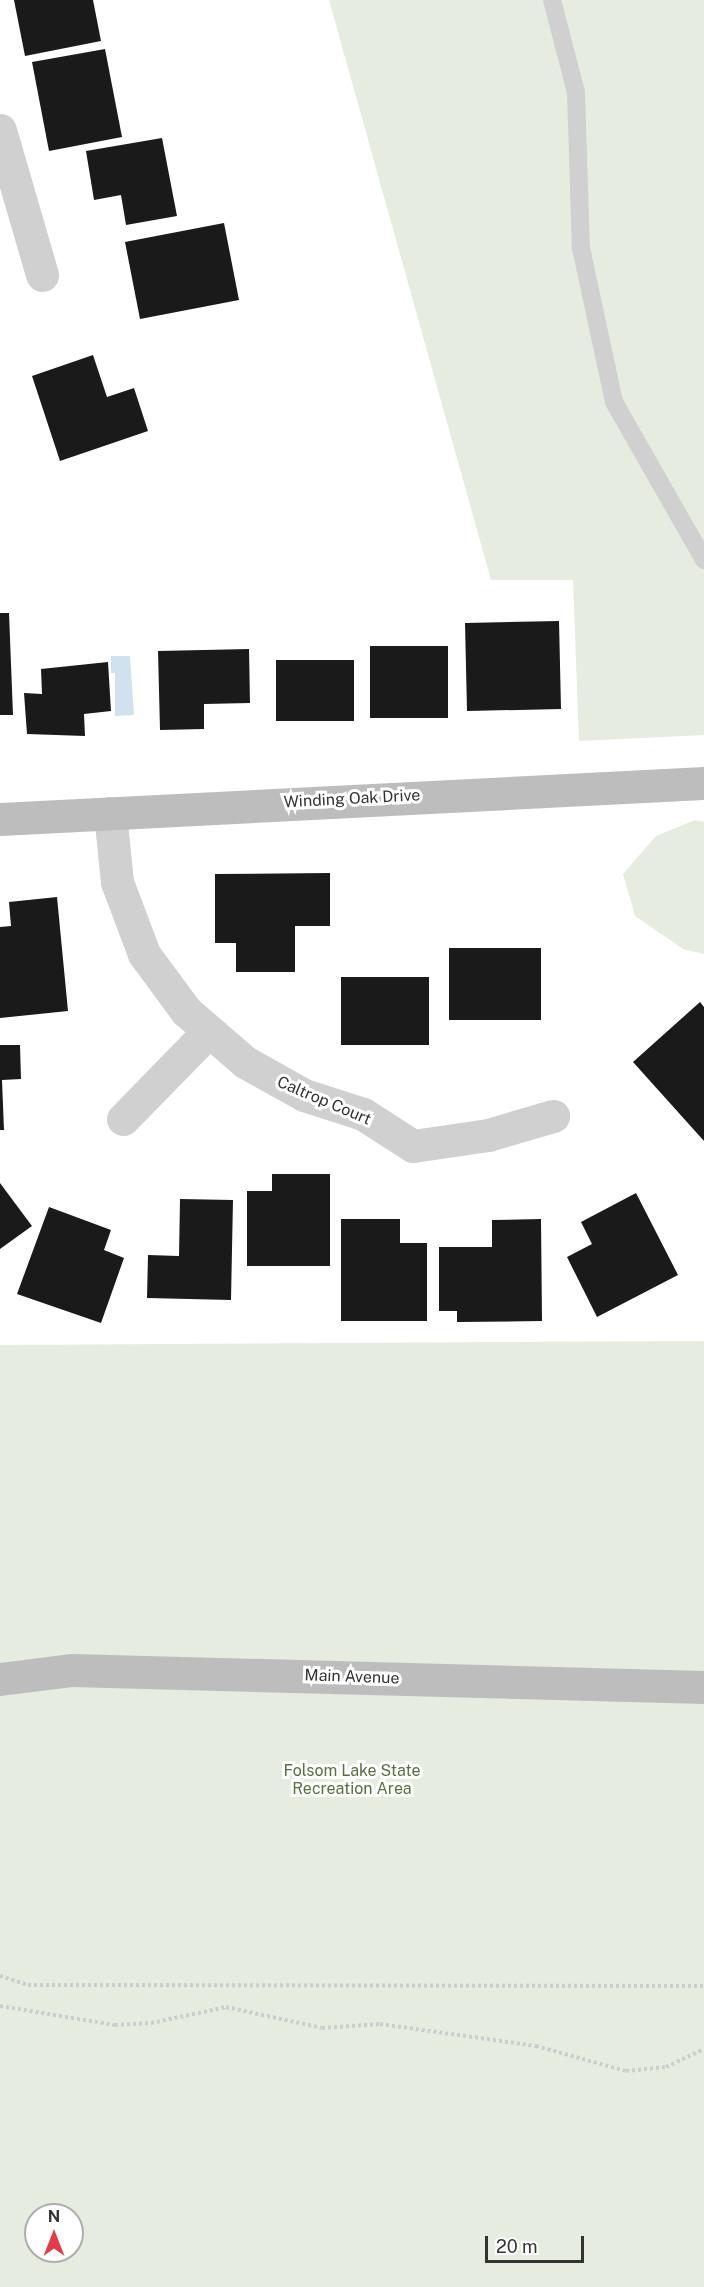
<!DOCTYPE html>
<style>
body{margin:0}
#map{position:relative;width:704px;height:2287px;overflow:hidden;background:#fff;font-family:"Public Sans",sans-serif}
div>[style]{position:absolute}
[style*='--x']{left:calc(var(--x)*1px);top:calc(var(--y)*1px);width:calc(var(--w)*1px);rotate:calc(var(--a)*1deg)}
.green>*{inset:0;background:#e6ecdf}
.water>*{inset:0;background:#cfe2ee}
.building>*{inset:0;background:#1a1a1a}
.path>*{height:4px;margin-top:-2px;transform-origin:0;background:repeating-linear-gradient(90deg,#cdcdcd 0 3px,transparent 0 6px)}
.lane>*{height:18px;margin:-9px;padding:0 9px;transform-origin:9px;border-radius:9px;background:#d0d0d0}
.street>*{height:33px;margin:-16.5px;padding:0 16.5px;transform-origin:16.5px;border-radius:16.5px;background:#d0d0d0}
.secondary>*{height:33px;margin:-16.5px;padding:0 16.5px;transform-origin:16.5px;border-radius:16.5px;background:#bdbdbd}
span{translate:-50% -50%;white-space:nowrap;text-align:center;line-height:1.15;-webkit-text-stroke:6px #fff;paint-order:stroke}
.street-label{font-size:16px;color:#333}
.park-label{font-size:16px;color:#56703f}
.north{position:absolute;left:24px;top:2203px;width:60px;height:60px;box-sizing:border-box;background:#fff;border:2px solid #adadad;border-radius:50%;rotate:0deg;font-size:16px;font-weight:700;line-height:24px;text-align:center;color:#333}
.north::after{content:'';display:block;margin:auto;width:21px;height:27px;background:#e63946;clip-path:polygon(50% 0,100% 100%,50% 72%,0 100%)}
.scale{position:absolute;left:485px;top:2236px;width:99px;height:27px;box-sizing:border-box;border:3px solid #333;border-top:0;padding-left:8px;font-size:18px;line-height:21px;white-space:nowrap;color:#333;-webkit-text-stroke:4px #fff;paint-order:stroke}
</style>
<div id="map">
<div class="green">
<i style="clip-path:polygon(329px 0,704px 0,704px 735px,579px 741px,573px 580px,491px 580px)"></i>
<i style="clip-path:polygon(695px 820px,704px 822px,704px 954px,683px 949px,635px 916px,623px 874px,656px 836px)"></i>
<i style="clip-path:polygon(evenodd,704px 1341px,704px 2287px,0 2287px,0 1345px,704px 1341px,36px 2215px,72px 2215px,72px 2251px,36px 2251px,36px 2215px)"></i>
</div>
<div class="water">
<i style="clip-path:polygon(111px 656px,130px 656px,134px 715px,115px 716px,115px 673px,111px 673px)"></i>
</div>
<div class="building">
<i style="clip-path:polygon(14px 0,93px 0,101px 41px,25px 56px)"></i>
<i style="clip-path:polygon(105px 49px,122px 137px,49px 151px,32px 62px)"></i>
<i style="clip-path:polygon(162px 138px,177px 216px,126px 225px,121px 195px,94px 200px,86px 151px)"></i>
<i style="clip-path:polygon(224px 223px,239px 300px,140px 319px,125px 242px)"></i>
<i style="clip-path:polygon(93px 355px,107px 397px,134px 388px,148px 431px,60px 461px,32px 376px)"></i>
<i style="clip-path:polygon(0 613px,9px 613px,13px 715px,0 715px)"></i>
<i style="clip-path:polygon(559px 621px,561px 709px,467px 711px,465px 623px)"></i>
<i style="clip-path:polygon(370px 646px,448px 646px,448px 718px,370px 718px)"></i>
<i style="clip-path:polygon(249px 649px,250px 703px,204px 704px,204px 729px,160px 730px,158px 651px)"></i>
<i style="clip-path:polygon(276px 660px,354px 660px,354px 721px,276px 721px)"></i>
<i style="clip-path:polygon(108px 662px,111px 711px,84px 714px,85px 736px,27px 734px,24px 693px,42px 694px,41px 669px)"></i>
<i style="clip-path:polygon(330px 873px,330px 926px,295px 926px,295px 972px,236px 972px,236px 943px,215px 943px,215px 874px)"></i>
<i style="clip-path:polygon(57px 897px,68px 1011px,0 1018px,0 927px,11px 926px,9px 902px)"></i>
<i style="clip-path:polygon(449px 948px,541px 948px,541px 1020px,449px 1020px)"></i>
<i style="clip-path:polygon(341px 977px,429px 977px,429px 1045px,341px 1045px)"></i>
<i style="clip-path:polygon(700px 1002px,704px 1007px,704px 1141px,633px 1062px)"></i>
<i style="clip-path:polygon(0 1045px,20px 1045px,21px 1079px,2px 1080px,4px 1130px,0 1130px)"></i>
<i style="clip-path:polygon(272px 1174px,330px 1174px,330px 1266px,247px 1266px,247px 1191px,272px 1191px)"></i>
<i style="clip-path:polygon(0 1183px,32px 1226px,0 1249px)"></i>
<i style="clip-path:polygon(636px 1193px,678px 1275px,597px 1317px,567px 1257px,592px 1244px,581px 1222px)"></i>
<i style="clip-path:polygon(180px 1199px,233px 1200px,231px 1300px,147px 1298px,148px 1255px,179px 1256px)"></i>
<i style="clip-path:polygon(49px 1207px,111px 1230px,104px 1250px,124px 1258px,101px 1323px,17px 1294px)"></i>
<i style="clip-path:polygon(341px 1219px,400px 1219px,400px 1243px,427px 1243px,427px 1321px,341px 1321px)"></i>
<i style="clip-path:polygon(541px 1219px,542px 1321px,457px 1322px,457px 1311px,439px 1311px,439px 1247px,492px 1247px,492px 1220px)"></i>
</div>
<div class="path">
<i style="--x:0;--y:1976;--w:29;--a:18"></i>
<i style="--x:28;--y:1985;--w:676;--a:0.08"></i>
<i style="--x:0;--y:2006;--w:117;--a:9.4"></i>
<i style="--x:115;--y:2025;--w:36;--a:-3"></i>
<i style="--x:151;--y:2023;--w:77;--a:-12"></i>
<i style="--x:226;--y:2007;--w:98;--a:12.3"></i>
<i style="--x:322;--y:2028;--w:58;--a:-3.9"></i>
<i style="--x:380;--y:2024;--w:158;--a:8"></i>
<i style="--x:536;--y:2046;--w:93;--a:15.5"></i>
<i style="--x:626;--y:2071;--w:40;--a:-5.7"></i>
<i style="--x:666;--y:2067;--w:42;--a:-25.3"></i>
</div>
<div class="lane">
<i style="--x:552;--y:0;--w:95;--a:75.4"></i>
<i style="--x:576;--y:92;--w:156;--a:88.2"></i>
<i style="--x:581;--y:248;--w:157;--a:77.9"></i>
<i style="--x:614;--y:402;--w:182;--a:60.3"></i>
</div>
<div class="street">
<i style="--x:0;--y:130;--w:151;--a:73.8"></i>
<i style="--x:110;--y:813;--w:69;--a:84.2"></i>
<i style="--x:117;--y:882;--w:77;--a:69.4"></i>
<i style="--x:144;--y:954;--w:71;--a:53.6"></i>
<i style="--x:186;--y:1011;--w:78;--a:40.8"></i>
<i style="--x:245;--y:1062;--w:68;--a:29.2"></i>
<i style="--x:304;--y:1095;--w:62;--a:17.9"></i>
<i style="--x:363;--y:1114;--w:59;--a:32.6"></i>
<i style="--x:413;--y:1146;--w:76;--a:-8.3"></i>
<i style="--x:488;--y:1135;--w:68;--a:-16.3"></i>
<i style="--x:123;--y:1119;--w:120;--a:-45.7"></i>
</div>
<div class="secondary">
<i style="--x:0;--y:819;--w:705;--a:-2.93"></i>
<i style="--x:0;--y:1679;--w:73;--a:-7.1"></i>
<i style="--x:72;--y:1670;--w:632;--a:1.54"></i>
</div>
<div class="street-label">
<span style="left:352px;top:799px;rotate:-3deg">Winding Oak Drive</span>
<span style="left:324px;top:1101px;rotate:23deg">Caltrop Court</span>
<span style="left:352px;top:1677px;rotate:2deg">Main Avenue</span>
</div>
<div class="park-label">
<span style="left:352px;top:1780px">Folsom Lake State<br>Recreation Area</span>
</div>
<div class="north">N</div>
<div class="scale">20 m</div>
</div>
